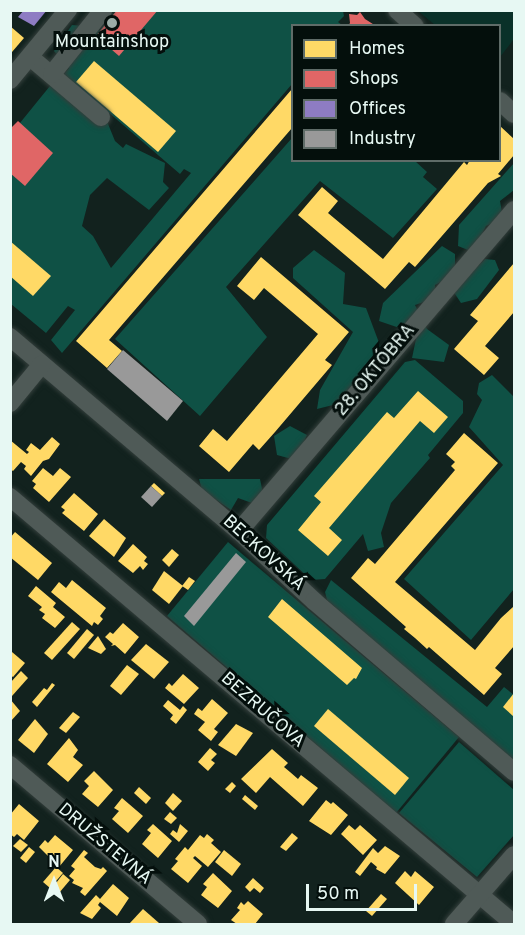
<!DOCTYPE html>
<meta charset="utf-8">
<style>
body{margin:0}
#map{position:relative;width:525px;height:935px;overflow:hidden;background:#12221e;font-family:Overpass,sans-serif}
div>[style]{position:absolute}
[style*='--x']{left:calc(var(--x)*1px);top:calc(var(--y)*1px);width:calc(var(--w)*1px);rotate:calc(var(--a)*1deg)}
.built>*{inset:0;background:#0a3129}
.green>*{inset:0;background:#0f5145}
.homes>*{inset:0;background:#ffd966}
.shops>*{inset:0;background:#e06666}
.offices>*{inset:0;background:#8e7cc3}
.industry>*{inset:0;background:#999}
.roads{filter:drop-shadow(0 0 2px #333e3b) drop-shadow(0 0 2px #333e3b)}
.minor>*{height:18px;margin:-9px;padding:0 9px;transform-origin:9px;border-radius:9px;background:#4f5a57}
.dots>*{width:16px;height:16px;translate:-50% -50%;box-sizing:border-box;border:3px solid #040f0c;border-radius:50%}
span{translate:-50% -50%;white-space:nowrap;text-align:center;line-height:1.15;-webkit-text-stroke:6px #040f0c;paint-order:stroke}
.poi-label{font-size:18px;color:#e7f8f3}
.street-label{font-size:18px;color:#e7f8f3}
.frame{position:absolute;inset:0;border:12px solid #e7f8f3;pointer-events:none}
.legend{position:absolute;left:291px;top:24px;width:210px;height:138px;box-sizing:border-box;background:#040f0c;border:2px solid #5f6c68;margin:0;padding:8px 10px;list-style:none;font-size:18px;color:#e7f8f3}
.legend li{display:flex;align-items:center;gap:12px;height:30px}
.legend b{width:30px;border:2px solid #5f6c68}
.north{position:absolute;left:24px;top:851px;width:60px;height:60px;-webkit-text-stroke:4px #040f0c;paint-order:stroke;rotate:0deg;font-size:16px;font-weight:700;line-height:24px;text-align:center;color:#e7f8f3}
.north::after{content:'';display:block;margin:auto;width:21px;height:27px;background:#e7f8f3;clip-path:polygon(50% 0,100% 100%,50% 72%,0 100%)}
.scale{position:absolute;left:306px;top:884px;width:111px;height:27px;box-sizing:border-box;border:3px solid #e7f8f3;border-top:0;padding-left:8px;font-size:18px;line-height:21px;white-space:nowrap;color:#e7f8f3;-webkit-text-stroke:4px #040f0c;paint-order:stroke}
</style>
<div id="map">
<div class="built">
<i style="clip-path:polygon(418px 11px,514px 11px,514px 39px,500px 57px,500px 26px,435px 25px)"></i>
</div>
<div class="green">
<i style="clip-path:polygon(116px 11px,343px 11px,344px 16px,338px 22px,342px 25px,292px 26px,292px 84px,62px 353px,51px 340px,75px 310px,68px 306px,46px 333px,11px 304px,11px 134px,54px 81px,104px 114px,115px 141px,123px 148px,126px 144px,165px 163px,163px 182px,169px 188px,149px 210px,107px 178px,90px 195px,82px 226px,93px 236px,111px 268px,191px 173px,184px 169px,180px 174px,64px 74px,69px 68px,54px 51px,72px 25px,96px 27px,99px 31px)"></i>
<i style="clip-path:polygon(292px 138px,292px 160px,415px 161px,427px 172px,423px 177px,437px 189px,393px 238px,320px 181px,226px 287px,267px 337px,200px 416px,115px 339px)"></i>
<i style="clip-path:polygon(514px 163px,514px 190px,500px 201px,503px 218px,486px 226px,473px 252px,458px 246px,459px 225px)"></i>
<i style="clip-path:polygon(442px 246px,455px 254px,455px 275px,435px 285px,436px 298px,415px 305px,427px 329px,449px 345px,444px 362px,412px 358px,417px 334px,379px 321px,383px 303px)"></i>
<i style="clip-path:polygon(314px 250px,345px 273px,343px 304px,366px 308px,381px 348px,360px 379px,356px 404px,333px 405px,317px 409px,320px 390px,353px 332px,293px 278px,293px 268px)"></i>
<i style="clip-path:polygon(485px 259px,495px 260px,499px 270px,477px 299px,461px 303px,453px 291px)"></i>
<i style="clip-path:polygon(415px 360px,463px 401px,463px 413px,428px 455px,430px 458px,391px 503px,381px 533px,384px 547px,368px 551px,363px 534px,325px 579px,311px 580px,266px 538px,267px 525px,405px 362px)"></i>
<i style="clip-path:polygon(492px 375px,514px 397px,514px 589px,471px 640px,404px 579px,503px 465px,469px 427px,482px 400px,477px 394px,479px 383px)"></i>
<i style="clip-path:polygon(290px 426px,307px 435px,295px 460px,277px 455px,274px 436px)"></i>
<i style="clip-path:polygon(199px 479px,260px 479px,266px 508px,238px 498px,231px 510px,202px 490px)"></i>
<i style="clip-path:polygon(228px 542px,459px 737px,396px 813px,167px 616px)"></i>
<i style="clip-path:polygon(331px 580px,487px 707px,504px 687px,514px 695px,514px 763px,327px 600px,325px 592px)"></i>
<i style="clip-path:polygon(459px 742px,514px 790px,514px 835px,477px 877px,399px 813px)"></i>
</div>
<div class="homes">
<i style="clip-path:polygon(10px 26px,24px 38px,12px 52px,10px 50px)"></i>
<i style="clip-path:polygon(94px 61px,176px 131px,158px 152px,76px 82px)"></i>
<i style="clip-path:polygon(292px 89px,292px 128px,109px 340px,122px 351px,107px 368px,76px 341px)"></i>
<i style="clip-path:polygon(500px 126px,514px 139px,514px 155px,498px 174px,501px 176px,488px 183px,415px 267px,409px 262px,385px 289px,298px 215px,322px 187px,338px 201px,328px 213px,383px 259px,464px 162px,467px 165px,470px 160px,500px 160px)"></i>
<i style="clip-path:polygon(10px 241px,51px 276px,33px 296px,10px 276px)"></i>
<i style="clip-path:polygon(261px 257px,349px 332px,325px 360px,332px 365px,275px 432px,259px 450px,253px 444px,229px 472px,199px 446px,213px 429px,227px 441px,318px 334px,264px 288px,254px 300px,237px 286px)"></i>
<i style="clip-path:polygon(514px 263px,514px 312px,485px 346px,499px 358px,484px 375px,454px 349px,478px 321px,470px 315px)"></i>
<i style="clip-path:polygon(418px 391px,448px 417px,434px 433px,420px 421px,329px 528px,342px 540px,328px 556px,298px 530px,321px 502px,314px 496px,387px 412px,394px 418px)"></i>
<i style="clip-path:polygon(464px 433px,498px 463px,395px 582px,475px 650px,501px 618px,513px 607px,514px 608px,514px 646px,495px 668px,502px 674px,484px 695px,429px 647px,427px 649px,415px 638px,404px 629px,406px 627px,351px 578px,368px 558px,375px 564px,455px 470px,451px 466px,455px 462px,446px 454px)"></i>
<i style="clip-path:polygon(52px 437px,60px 444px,49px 459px,43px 461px,31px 476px,24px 469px,26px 466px,21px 462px,13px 471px,10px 469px,10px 440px,27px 454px,29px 452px,26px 450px,31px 443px,40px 450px)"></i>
<i style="clip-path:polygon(43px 468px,53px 476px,60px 468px,71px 477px,49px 502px,33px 488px,36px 484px,32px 481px)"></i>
<i style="clip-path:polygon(154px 483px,165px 493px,162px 496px,151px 486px)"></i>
<i style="clip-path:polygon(74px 493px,98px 514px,84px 531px,62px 513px,65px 510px,61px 507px)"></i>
<i style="clip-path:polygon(104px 519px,126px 538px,114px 557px,89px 536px)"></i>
<i style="clip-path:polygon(15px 532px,52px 563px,38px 580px,10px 557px,10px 538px)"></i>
<i style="clip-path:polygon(133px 544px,147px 557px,144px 561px,148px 564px,143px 570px,140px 566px,133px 573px,118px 561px)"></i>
<i style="clip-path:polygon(172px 549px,179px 555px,169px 567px,162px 560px)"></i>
<i style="clip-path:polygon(164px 571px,183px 586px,169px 604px,152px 590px)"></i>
<i style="clip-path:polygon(189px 577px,195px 581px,188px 590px,182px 586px)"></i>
<i style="clip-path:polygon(72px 580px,106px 608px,100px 616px,103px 619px,98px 625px,94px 622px,92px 626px,51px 592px,59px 582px,66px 588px)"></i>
<i style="clip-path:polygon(36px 586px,56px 603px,53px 607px,65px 617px,55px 628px,42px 618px,45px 614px,39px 610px,42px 607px,28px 596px)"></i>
<i style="clip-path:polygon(282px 599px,362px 668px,356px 679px,354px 678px,347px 685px,268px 617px)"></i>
<i style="clip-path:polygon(72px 622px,80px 629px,52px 660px,44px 653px)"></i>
<i style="clip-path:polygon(123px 623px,139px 637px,125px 654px,115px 645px,111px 646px,113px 644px,105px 637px,110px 632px,113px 634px)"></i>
<i style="clip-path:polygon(87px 629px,94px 635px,74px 659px,67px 653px)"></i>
<i style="clip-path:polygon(98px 636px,106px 649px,101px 654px,88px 648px)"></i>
<i style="clip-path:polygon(146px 644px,169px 662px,154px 679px,131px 660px)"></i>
<i style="clip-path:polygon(12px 652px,25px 663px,13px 677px,10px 675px)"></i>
<i style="clip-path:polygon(127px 665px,139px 674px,121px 695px,110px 686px)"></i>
<i style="clip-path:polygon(21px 671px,28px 678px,12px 696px,10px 683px)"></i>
<i style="clip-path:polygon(183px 674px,199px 688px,184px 704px,165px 688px,169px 683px,172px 686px)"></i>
<i style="clip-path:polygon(52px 683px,55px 685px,37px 707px,32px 702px,44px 688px,47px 690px)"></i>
<i style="clip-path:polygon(514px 693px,514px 717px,503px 707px)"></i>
<i style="clip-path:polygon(10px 699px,20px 711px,10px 722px)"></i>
<i style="clip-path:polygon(212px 699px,228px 713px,214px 729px,218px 732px,211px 741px,198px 730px,205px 722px,194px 714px,198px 708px,202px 711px)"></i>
<i style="clip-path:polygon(168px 700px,180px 710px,183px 706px,187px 710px,176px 724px,170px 719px,173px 715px,163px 706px)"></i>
<i style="clip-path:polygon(328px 709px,409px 778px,395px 795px,314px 726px)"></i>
<i style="clip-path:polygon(73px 712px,80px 717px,66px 733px,59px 728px)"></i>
<i style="clip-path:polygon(35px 719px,48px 734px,34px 753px,18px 740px)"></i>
<i style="clip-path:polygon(236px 724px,253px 733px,236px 756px,218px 745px)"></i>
<i style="clip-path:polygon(69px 738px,78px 750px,73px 757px,83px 765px,68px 782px,47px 764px)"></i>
<i style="clip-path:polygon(210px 748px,217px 754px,211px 760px,215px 763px,208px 771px,198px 762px)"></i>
<i style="clip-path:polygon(272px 749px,288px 763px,284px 767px,290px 772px,298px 779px,301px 775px,318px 788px,303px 806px,270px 777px,256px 793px,241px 779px)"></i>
<i style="clip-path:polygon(94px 771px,113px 790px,98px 807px,82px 794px,89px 786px,84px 781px)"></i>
<i style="clip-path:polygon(232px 782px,236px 786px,230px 793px,225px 789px)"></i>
<i style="clip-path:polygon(139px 787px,151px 798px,146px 804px,134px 793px)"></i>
<i style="clip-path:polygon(173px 793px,182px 801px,173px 811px,165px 803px)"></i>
<i style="clip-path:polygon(245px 795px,258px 806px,255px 810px,242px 799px)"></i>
<i style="clip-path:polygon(122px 798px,143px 816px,128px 833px,112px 819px,119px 811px,114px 808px)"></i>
<i style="clip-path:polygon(326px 800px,331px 804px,333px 802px,348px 815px,331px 835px,309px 821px)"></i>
<i style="clip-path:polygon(19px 804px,39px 821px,24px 840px,17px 834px,14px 837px,10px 834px,10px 815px)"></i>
<i style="clip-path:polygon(170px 812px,177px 818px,171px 824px,164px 819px)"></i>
<i style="clip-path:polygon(153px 824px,172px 841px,158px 858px,142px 844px,151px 833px,147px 830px)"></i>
<i style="clip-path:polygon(180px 824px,188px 831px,179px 842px,170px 834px,173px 830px,177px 833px)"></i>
<i style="clip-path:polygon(349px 825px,355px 830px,360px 825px,377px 840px,363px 855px,341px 834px)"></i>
<i style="clip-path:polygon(292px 833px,298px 838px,286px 851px,280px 847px)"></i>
<i style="clip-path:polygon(207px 834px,214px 840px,211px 843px,221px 852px,208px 867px,195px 856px,193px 858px,202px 866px,188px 883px,171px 869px,178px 861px,175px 859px,185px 847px,188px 850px,200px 835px,204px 838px)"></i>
<i style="clip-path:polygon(55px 835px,73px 850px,59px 867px,39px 847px,45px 840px,48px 843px)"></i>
<i style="clip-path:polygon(20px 839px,28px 845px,21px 852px,13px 846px)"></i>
<i style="clip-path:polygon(385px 846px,400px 856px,385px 874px,376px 869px,377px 867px,371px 862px,360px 876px,355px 872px,373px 848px,378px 853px)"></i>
<i style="clip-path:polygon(29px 847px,35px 852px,26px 863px,20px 858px)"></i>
<i style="clip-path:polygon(84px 850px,88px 853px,84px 857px,95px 867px,101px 869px,103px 867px,107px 871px,85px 896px,80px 892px,83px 888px,72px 883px,74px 880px,69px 876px,75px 869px,71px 866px)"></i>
<i style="clip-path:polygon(224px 850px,241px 864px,232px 876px,215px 862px)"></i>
<i style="clip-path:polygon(56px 867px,63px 873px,50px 888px,43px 882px)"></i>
<i style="clip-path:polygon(405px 871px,411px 877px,415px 871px,434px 887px,419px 905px,395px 883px)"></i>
<i style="clip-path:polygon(213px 873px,232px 891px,218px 908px,201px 895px,207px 887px,203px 884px)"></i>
<i style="clip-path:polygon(63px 874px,70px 880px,59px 893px,53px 887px)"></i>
<i style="clip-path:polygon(253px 878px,264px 888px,260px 893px,254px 888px,250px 892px,245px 887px)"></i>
<i style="clip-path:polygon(113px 884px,129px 898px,117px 916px,100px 902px,98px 905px,101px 908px,92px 919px,80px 913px,96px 895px,100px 899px)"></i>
<i style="clip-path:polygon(381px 894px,387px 899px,372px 916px,366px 911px)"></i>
<i style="clip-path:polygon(248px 901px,263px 914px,255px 924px,237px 924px,231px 920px,240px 910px,237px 908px,241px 902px,244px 905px)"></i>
<i style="clip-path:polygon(143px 909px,159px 923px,157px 924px,129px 924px)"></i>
</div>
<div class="shops">
<i style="clip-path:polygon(117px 10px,158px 10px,119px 56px,96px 36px)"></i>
<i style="clip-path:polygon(360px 12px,365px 19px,376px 26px,348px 26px,350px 23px,349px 14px,357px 15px)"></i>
<i style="clip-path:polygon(18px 121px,53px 153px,25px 186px,10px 173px,10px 129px)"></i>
</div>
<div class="offices">
<i style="clip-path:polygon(24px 10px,47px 10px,34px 26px,18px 17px)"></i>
</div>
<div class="industry">
<i style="clip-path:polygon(123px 350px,183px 401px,167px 421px,107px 369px)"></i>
<i style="clip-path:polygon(151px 486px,162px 496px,152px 507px,141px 497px)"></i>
<i style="clip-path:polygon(236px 553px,246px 562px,194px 626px,184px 616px)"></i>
</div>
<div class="roads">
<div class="minor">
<i style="--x:397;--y:10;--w:24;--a:42"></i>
<i style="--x:30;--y:57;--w:93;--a:40.2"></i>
<i style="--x:52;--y:74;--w:82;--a:-51.4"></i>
<i style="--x:10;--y:80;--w:91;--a:-50.4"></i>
<i style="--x:500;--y:101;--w:19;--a:43"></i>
<i style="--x:10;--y:337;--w:300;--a:40.3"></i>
<i style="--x:239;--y:531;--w:103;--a:43"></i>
<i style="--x:314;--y:601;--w:263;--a:40.5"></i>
<i style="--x:10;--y:403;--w:50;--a:-50.6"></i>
<i style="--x:10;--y:497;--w:661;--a:40.27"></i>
<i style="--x:239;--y:531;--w:423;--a:-49.4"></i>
<i style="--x:10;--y:765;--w:246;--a:40.2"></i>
<i style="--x:454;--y:924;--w:91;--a:-49"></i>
</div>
</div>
<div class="dots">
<i style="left:112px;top:23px;background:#9cada8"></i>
</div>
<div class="poi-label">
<span style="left:112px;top:43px">Mountainshop</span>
</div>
<div class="street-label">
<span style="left:376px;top:371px;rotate:-50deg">28. OKTÓBRA</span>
<span style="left:263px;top:554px;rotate:42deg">BECKOVSKÁ</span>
<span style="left:262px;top:711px;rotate:41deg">BEZRUČOVA</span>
<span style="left:104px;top:845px;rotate:40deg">DRUŽSTEVNÁ</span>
</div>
<div class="frame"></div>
<ul class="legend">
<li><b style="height:16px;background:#ffd966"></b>Homes</li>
<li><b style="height:16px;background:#e06666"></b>Shops</li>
<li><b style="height:16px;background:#8e7cc3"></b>Offices</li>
<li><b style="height:16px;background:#999"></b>Industry</li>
</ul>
<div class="north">N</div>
<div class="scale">50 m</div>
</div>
